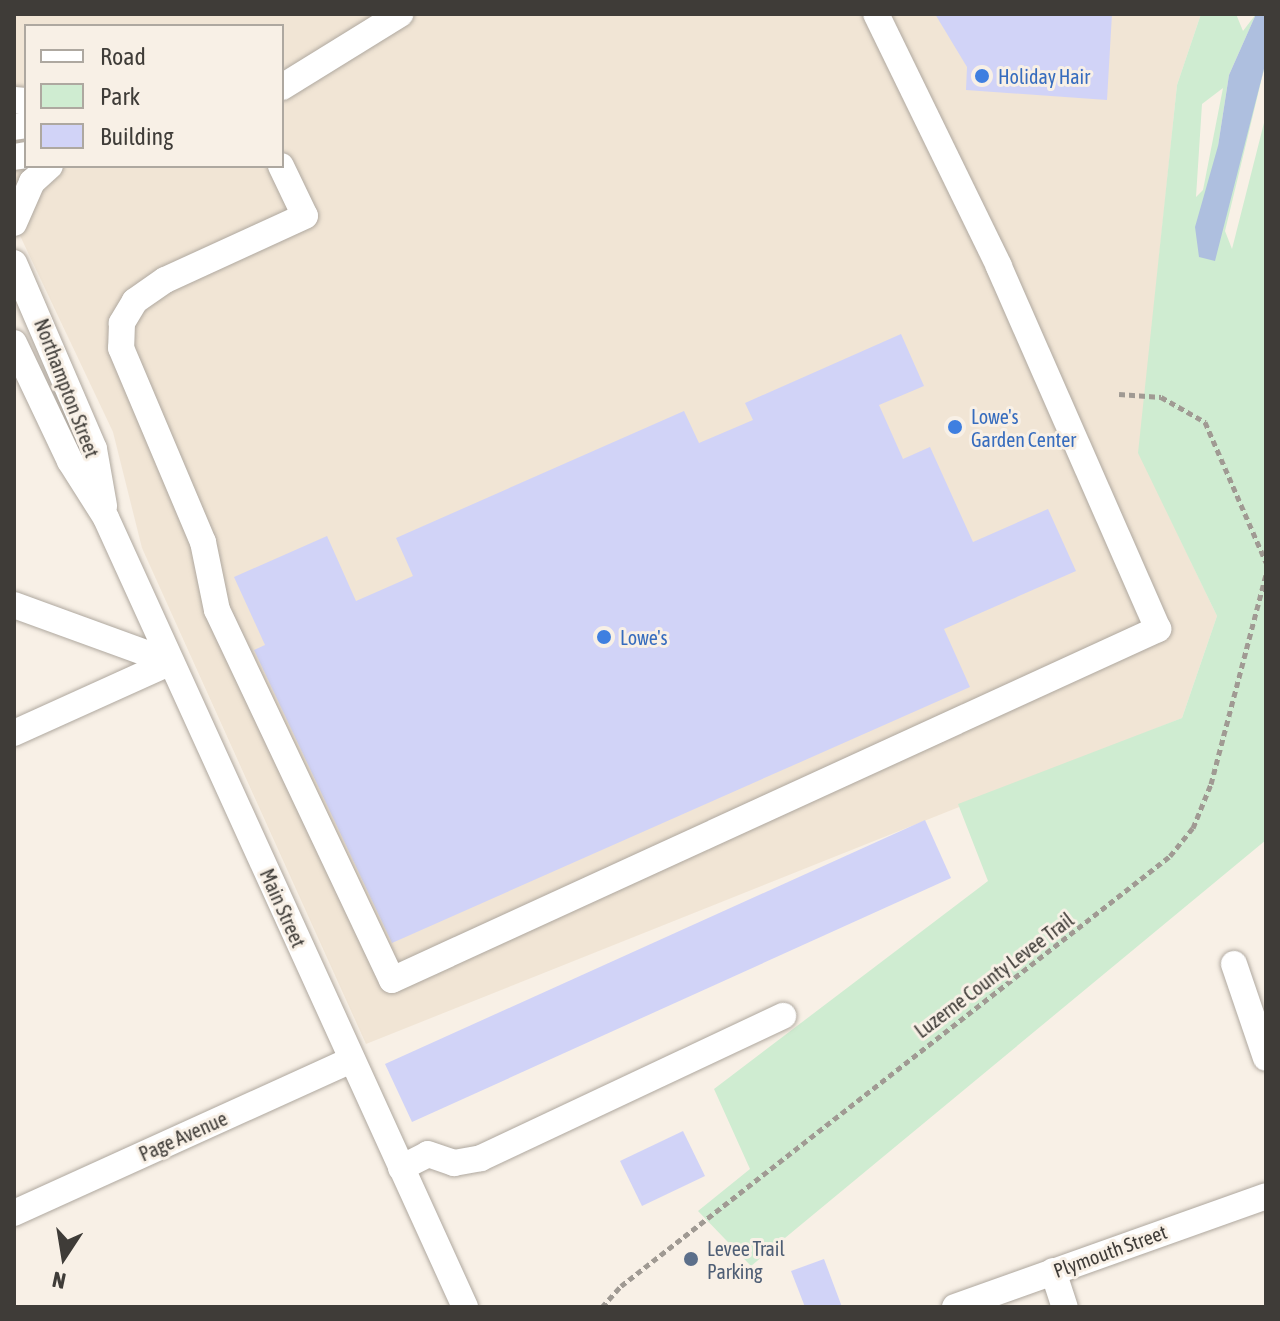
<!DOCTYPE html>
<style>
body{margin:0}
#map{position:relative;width:1280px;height:1321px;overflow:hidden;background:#f8f0e6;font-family:"Asap Condensed",sans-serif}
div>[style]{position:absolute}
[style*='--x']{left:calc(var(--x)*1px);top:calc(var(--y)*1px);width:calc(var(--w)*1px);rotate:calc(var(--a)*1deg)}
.built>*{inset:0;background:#f1e5d5}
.green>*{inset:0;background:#cfecd1}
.water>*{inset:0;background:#aebfdf}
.building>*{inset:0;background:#d1d3f7}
.path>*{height:5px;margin-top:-2.5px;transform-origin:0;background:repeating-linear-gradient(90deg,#a09a93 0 6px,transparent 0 10px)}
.roads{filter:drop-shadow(0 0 2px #afa89f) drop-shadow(0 0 2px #afa89f)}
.minor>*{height:26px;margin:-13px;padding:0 13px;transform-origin:13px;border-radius:13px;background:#fff}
.dots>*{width:22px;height:22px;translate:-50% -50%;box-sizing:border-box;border:4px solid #f8f0e6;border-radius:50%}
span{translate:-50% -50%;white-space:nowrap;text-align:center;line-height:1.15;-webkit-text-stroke:6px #f8f0e6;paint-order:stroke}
.shop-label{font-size:20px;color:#366cbe}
.left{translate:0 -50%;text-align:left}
.street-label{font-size:20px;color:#3f3c38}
.service-label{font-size:20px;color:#4e5e75}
.frame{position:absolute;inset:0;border:16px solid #3f3c38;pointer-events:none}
.legend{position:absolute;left:24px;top:24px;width:260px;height:144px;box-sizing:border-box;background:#f8f0e6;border:2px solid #aea8a0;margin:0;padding:10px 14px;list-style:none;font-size:24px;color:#3f3c38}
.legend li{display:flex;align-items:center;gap:16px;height:40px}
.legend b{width:40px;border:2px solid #aea8a0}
.north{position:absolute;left:24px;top:1217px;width:80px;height:80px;-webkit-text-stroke:6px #f8f0e6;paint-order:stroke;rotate:192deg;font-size:22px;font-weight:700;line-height:32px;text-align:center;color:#3f3c38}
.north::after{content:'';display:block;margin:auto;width:28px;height:36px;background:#3f3c38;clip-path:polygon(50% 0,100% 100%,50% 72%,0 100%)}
</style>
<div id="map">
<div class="built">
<i style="clip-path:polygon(evenodd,14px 14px,1201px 14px,1177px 85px,1139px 453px,1217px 616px,1182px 718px,366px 1044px,142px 548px,113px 432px,14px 223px,14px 14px,26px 26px,282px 26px,282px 166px,26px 166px,26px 26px)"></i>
</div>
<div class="green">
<i style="clip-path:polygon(evenodd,1201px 14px,1236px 14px,1243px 31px,1256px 14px,1229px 75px,1218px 146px,1240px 152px,1266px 61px,1225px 231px,1232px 249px,1266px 115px,1266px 840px,751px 1266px,698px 1211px,750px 1169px,714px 1089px,988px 881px,958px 804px,1182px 718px,1217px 616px,1138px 453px,1177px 85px,1201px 14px,1223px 88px,1203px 190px,1196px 197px,1202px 104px,1223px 88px)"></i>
</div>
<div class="water">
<i style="clip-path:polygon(1256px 14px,1266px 14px,1266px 61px,1215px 261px,1199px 257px,1195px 227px,1218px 146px,1229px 75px)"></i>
</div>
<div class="building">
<i style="clip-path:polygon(935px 14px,1112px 14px,1107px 100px,966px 90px,967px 67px)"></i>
<i style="clip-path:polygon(901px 334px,924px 386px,879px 405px,903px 459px,930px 447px,973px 542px,1048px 509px,1076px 571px,944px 629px,970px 687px,392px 943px,254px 650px,265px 645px,234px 577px,327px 536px,356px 601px,413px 576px,396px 538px,684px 411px,699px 443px,753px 420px,745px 403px)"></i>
<i style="clip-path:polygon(925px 820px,951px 878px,412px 1122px,385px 1064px)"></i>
<i style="clip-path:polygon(683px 1131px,705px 1176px,642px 1206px,620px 1161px)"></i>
<i style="clip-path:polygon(824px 1259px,842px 1307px,805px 1307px,791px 1271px)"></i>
</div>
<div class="path">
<i style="--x:1119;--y:394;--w:42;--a:4.1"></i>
<i style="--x:1161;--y:397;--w:51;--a:29.6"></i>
<i style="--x:1205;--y:422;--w:153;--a:66.5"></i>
<i style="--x:602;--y:1307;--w:28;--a:-48"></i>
<i style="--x:621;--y:1286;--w:697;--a:-38.07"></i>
<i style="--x:1170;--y:856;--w:36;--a:-51"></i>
<i style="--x:1193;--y:828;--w:48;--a:-67.8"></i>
<i style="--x:1211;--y:784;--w:216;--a:-75.3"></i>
</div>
<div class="roads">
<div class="minor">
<i style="--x:282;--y:87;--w:139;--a:-31.7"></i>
<i style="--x:14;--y:100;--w:12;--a:5"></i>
<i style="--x:14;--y:127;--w:12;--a:-9"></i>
<i style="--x:14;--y:157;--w:12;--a:-9"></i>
<i style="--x:281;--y:166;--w:55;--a:64.4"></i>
<i style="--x:305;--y:216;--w:154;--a:155.4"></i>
<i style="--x:165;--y:280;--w:37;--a:145"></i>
<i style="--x:135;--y:301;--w:26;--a:121"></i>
<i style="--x:122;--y:323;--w:25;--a:92"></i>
<i style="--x:121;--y:348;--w:211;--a:67.1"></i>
<i style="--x:203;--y:542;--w:69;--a:78.4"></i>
<i style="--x:217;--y:610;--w:409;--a:64.7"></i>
<i style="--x:392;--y:980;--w:843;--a:-24.62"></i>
<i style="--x:1158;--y:629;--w:396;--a:-113.7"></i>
<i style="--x:999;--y:266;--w:280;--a:-116"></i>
<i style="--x:14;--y:223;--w:45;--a:-66.3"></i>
<i style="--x:32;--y:182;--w:24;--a:-42"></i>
<i style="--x:14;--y:263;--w:202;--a:66.7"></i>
<i style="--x:94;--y:449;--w:58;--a:80"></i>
<i style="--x:14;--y:343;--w:131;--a:64.6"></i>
<i style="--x:70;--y:461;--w:67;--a:57.7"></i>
<i style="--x:106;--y:518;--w:867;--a:65.53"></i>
<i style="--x:14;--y:605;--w:167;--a:20"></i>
<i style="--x:14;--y:733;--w:172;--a:-24.3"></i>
<i style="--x:1234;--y:964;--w:99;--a:71.2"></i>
<i style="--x:401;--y:1168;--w:30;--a:-27"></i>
<i style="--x:428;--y:1154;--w:28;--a:19"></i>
<i style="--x:454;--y:1163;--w:27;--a:-10"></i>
<i style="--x:481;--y:1158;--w:334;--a:-25.2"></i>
<i style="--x:14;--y:1213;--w:370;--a:-24.4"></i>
<i style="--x:1053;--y:1271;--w:38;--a:72"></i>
<i style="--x:955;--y:1307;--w:330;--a:-19.6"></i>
</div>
</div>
<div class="dots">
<i style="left:982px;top:76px;background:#3f7fe0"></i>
<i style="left:955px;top:427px;background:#3f7fe0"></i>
<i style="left:604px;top:637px;background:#3f7fe0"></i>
<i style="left:691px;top:1259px;background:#5c6f8a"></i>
</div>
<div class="shop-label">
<span class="left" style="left:998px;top:76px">Holiday Hair</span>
<span class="left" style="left:971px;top:428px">Lowe's<br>Garden Center</span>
<span class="left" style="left:620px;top:637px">Lowe's</span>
</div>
<div class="street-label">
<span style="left:67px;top:388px;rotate:69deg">Northampton Street</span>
<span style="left:283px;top:908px;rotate:66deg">Main Street</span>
<span style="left:994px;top:975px;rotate:-37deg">Luzerne County Levee Trail</span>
<span style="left:183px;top:1136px;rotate:-24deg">Page Avenue</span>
<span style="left:1110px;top:1251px;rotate:-20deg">Plymouth Street</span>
</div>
<div class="service-label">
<span class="left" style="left:707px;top:1260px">Levee Trail<br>Parking</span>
</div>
<div class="frame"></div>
<ul class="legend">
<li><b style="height:10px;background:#fff"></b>Road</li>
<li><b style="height:22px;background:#cfecd1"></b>Park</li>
<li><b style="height:22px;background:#d1d3f7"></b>Building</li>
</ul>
<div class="north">N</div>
</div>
